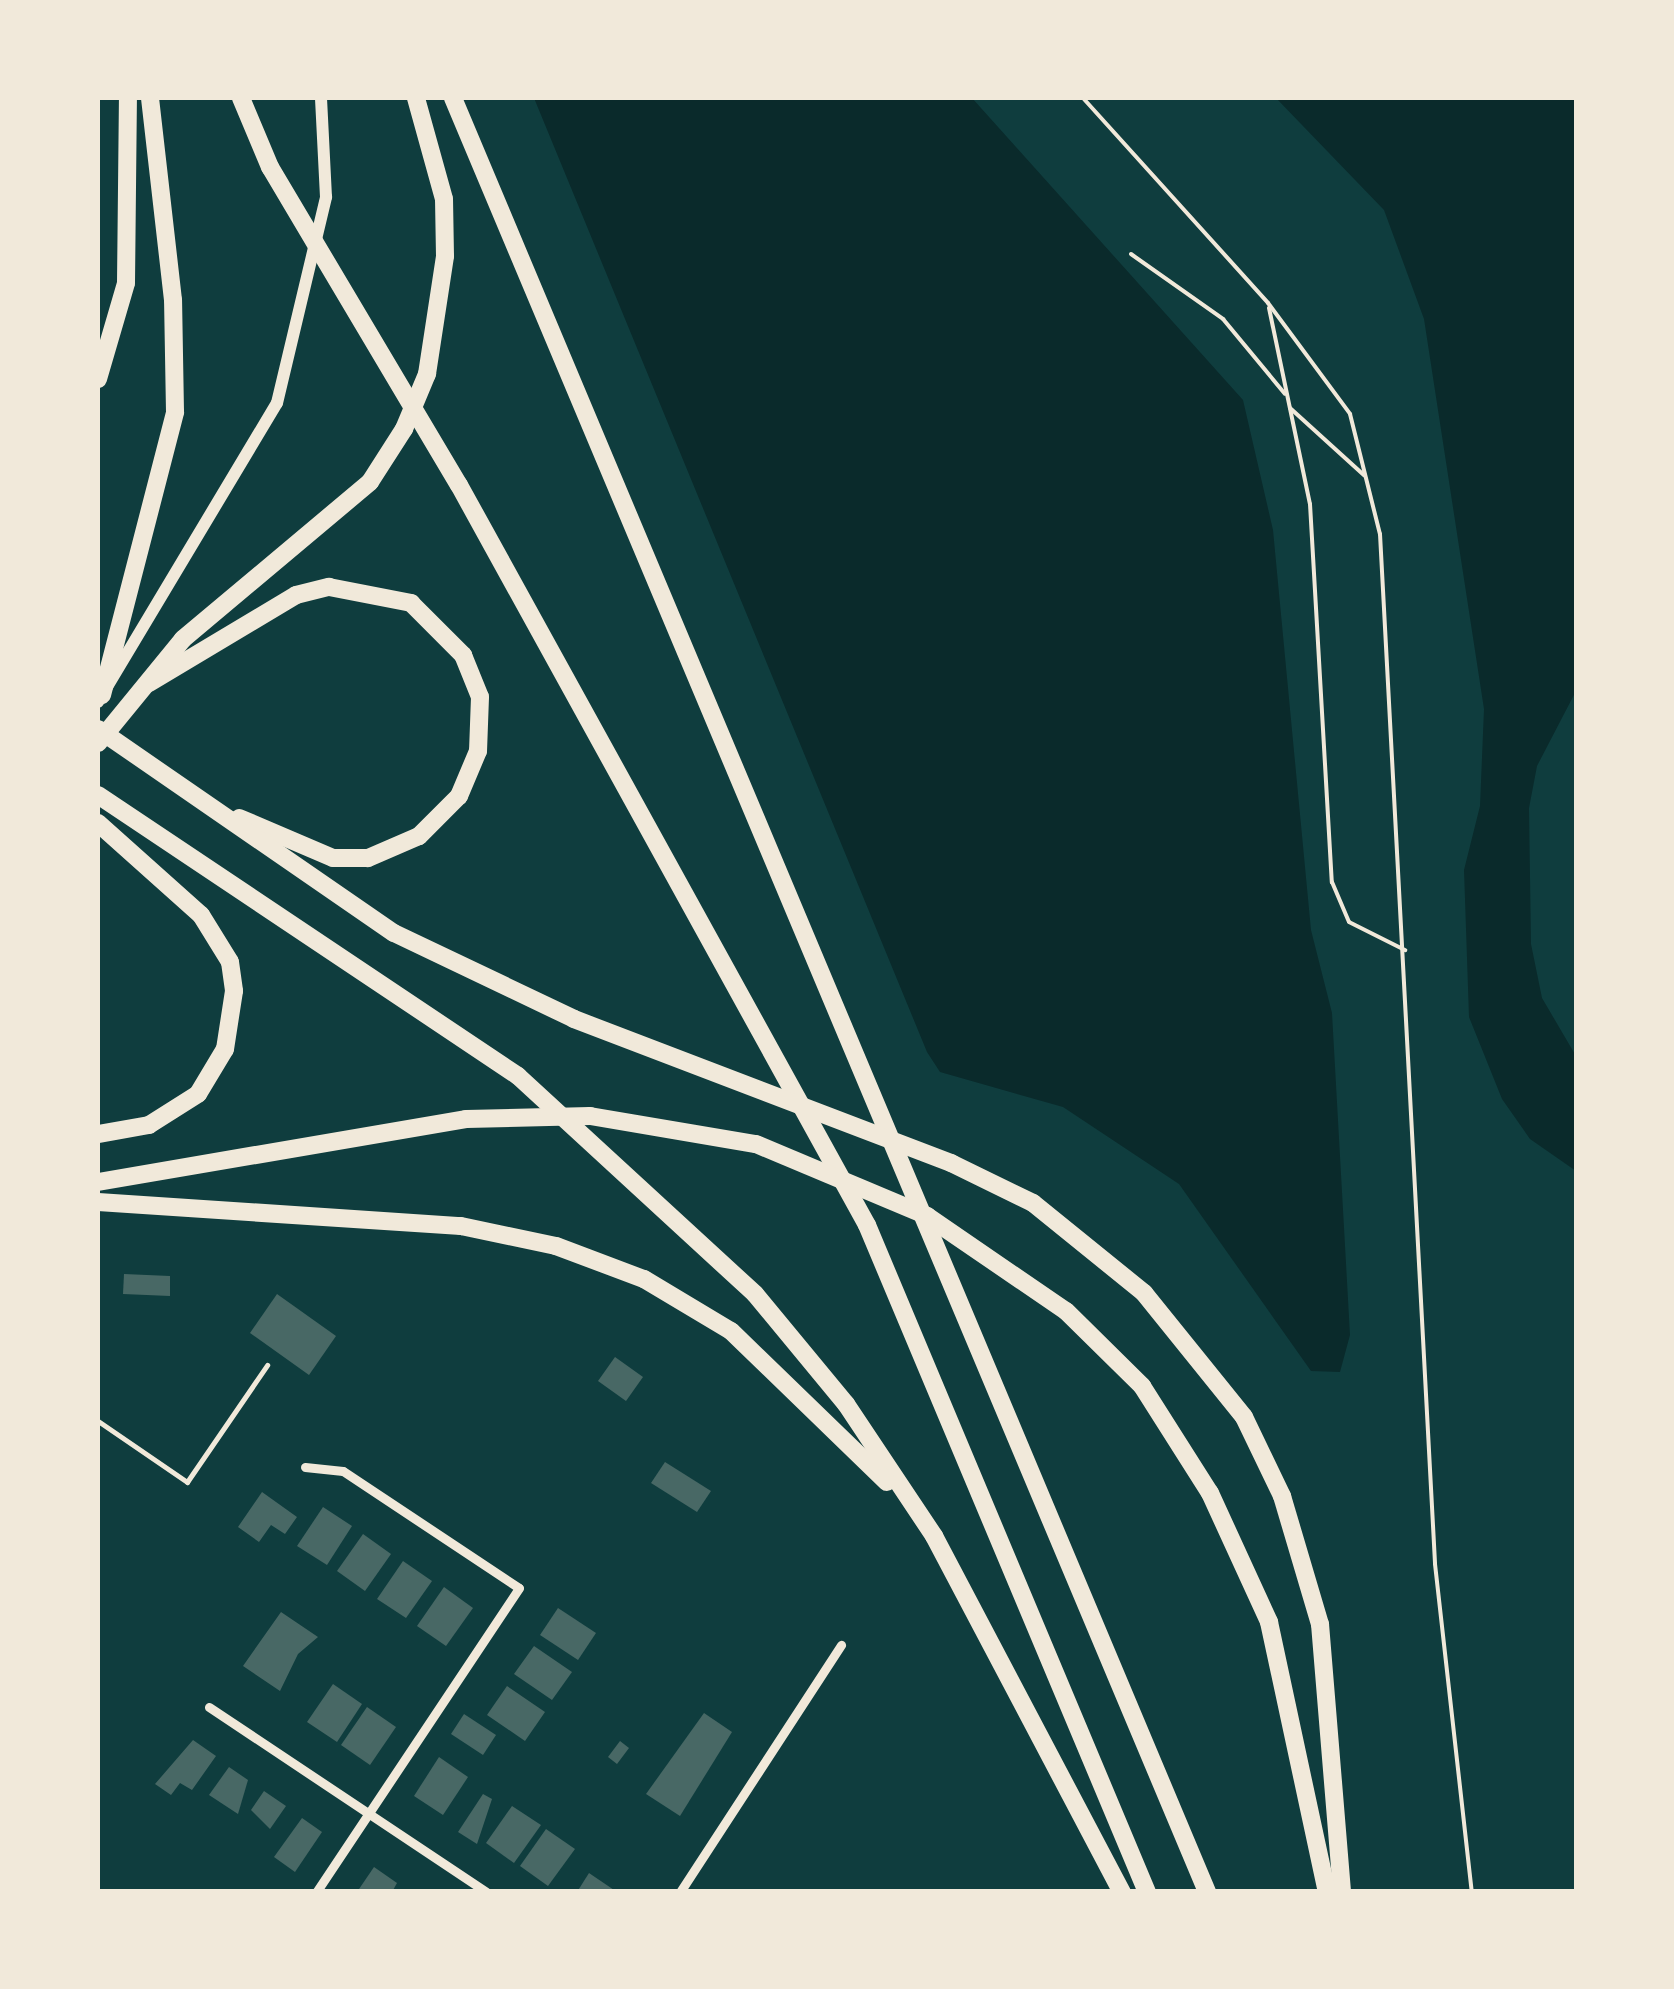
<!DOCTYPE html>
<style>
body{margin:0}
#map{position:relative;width:1674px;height:1989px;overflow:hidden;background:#0f3d3e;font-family:"DejaVu Sans",sans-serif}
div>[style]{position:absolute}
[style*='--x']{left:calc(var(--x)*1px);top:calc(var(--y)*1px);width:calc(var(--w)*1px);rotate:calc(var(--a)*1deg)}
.water>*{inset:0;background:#0a2a2b}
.building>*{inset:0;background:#486865}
.path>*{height:4px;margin:-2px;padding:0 2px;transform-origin:2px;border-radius:2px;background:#f1e9da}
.service>*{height:5px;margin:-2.5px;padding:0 2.5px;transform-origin:2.5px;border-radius:2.5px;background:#f1e9da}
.minor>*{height:9px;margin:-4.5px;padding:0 4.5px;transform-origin:4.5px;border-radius:4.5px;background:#f1e9da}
.secondary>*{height:12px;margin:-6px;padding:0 6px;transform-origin:6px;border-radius:6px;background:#f1e9da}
.motorway>*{height:18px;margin:-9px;padding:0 9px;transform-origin:9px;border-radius:9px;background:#f1e9da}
span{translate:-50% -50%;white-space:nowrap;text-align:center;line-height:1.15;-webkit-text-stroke:10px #f1e9da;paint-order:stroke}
.frame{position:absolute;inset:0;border:100px solid #f1e9da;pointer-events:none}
</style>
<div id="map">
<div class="water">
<i style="clip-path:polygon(534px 98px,972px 98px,1243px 400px,1273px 530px,1311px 930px,1332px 1013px,1350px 1335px,1340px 1372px,1311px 1371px,1179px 1184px,1063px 1107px,940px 1072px,927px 1052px)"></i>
<i style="clip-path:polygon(1276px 98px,1576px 98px,1576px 691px,1537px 766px,1529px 808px,1531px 944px,1542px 998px,1576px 1056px,1576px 1171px,1530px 1139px,1502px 1099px,1469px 1017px,1464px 870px,1480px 806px,1484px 709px,1424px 319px,1384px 210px)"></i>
</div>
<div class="building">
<i style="clip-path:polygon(124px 1274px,170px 1276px,170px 1296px,123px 1294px)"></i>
<i style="clip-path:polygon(277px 1294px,336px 1336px,309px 1375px,250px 1333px)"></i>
<i style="clip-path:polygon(615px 1357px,643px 1377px,626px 1401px,598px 1381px)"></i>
<i style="clip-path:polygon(665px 1462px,711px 1491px,697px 1512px,651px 1483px)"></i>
<i style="clip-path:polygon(262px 1492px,297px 1517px,285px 1534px,271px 1525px,259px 1542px,238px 1527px)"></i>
<i style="clip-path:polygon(323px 1507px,352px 1526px,327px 1565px,297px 1546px)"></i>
<i style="clip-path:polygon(363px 1534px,391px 1554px,365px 1591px,337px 1571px)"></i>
<i style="clip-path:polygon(403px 1561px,432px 1581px,406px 1618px,377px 1599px)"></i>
<i style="clip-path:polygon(444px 1587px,473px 1608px,446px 1646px,417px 1626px)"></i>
<i style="clip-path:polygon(558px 1608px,596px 1633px,578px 1660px,540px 1635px)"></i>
<i style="clip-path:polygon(281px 1612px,318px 1637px,298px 1654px,280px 1691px,243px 1666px)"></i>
<i style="clip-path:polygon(534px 1646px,572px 1672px,552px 1700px,514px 1674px)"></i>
<i style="clip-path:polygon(333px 1684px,362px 1704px,337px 1742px,307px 1722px)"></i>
<i style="clip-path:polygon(507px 1686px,545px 1712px,525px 1741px,487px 1715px)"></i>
<i style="clip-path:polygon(367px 1707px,396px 1727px,370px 1765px,341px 1745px)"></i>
<i style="clip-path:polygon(704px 1713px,732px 1732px,680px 1816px,646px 1794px)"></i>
<i style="clip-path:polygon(464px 1714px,496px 1735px,483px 1755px,451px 1734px)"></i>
<i style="clip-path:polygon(193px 1740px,216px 1756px,192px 1790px,180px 1783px,171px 1795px,155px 1784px)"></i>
<i style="clip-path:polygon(620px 1741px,629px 1748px,617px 1764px,608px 1757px)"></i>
<i style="clip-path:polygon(439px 1757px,468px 1777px,443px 1815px,414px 1796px)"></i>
<i style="clip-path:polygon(229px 1767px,248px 1780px,238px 1814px,209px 1795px)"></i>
<i style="clip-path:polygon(264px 1791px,286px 1806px,270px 1829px,251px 1810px)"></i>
<i style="clip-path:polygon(483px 1794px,492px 1799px,477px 1844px,458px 1832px)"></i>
<i style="clip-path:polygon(512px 1806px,541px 1825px,514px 1863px,486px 1843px)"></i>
<i style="clip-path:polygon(302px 1818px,322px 1832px,295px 1872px,274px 1857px)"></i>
<i style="clip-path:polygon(546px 1829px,575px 1849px,548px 1886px,520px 1866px)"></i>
<i style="clip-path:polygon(374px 1867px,397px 1883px,392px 1892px,357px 1892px)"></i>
<i style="clip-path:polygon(589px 1873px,617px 1892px,577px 1892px)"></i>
</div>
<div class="path">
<i style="--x:1083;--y:98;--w:276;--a:47.9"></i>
<i style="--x:1268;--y:303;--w:138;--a:53.5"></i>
<i style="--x:1350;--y:414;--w:124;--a:76"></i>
<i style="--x:1380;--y:534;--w:1031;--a:86.94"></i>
<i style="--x:1435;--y:1564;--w:330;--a:83.6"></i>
<i style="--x:1131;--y:254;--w:113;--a:35.2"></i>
<i style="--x:1223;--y:319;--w:97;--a:50.4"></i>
<i style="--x:1269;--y:308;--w:200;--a:78.2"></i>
<i style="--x:1310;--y:504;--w:379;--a:86.7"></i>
<i style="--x:1332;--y:882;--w:43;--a:67"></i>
<i style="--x:1349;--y:922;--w:63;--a:26.6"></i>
<i style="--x:1290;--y:408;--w:100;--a:42.2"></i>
</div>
<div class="service">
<i style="--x:98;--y:1421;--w:108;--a:34.4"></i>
<i style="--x:187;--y:1482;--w:142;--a:-55.6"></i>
</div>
<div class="minor">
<i style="--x:305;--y:1467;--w:38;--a:6"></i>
<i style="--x:343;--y:1471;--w:211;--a:33.6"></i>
<i style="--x:519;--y:1588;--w:366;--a:123.7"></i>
<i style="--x:209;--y:1707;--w:333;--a:33.7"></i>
<i style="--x:680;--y:1892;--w:295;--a:-56.9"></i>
</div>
<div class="secondary">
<i style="--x:98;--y:702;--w:348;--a:-59.1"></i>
<i style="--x:277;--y:403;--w:212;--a:-76.6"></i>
<i style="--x:326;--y:197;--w:99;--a:-92.9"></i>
</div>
<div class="motorway">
<i style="--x:241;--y:98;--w:75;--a:67.2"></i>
<i style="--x:270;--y:167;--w:370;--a:59.3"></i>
<i style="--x:459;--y:485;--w:845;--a:61.13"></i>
<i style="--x:867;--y:1225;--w:723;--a:67.23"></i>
<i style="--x:453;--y:98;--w:1946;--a:67.2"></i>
<i style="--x:98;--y:379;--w:100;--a:-73.7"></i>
<i style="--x:126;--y:283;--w:185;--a:-89.4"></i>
<i style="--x:149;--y:683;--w:171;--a:-30.9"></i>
<i style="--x:296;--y:595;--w:34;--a:-14"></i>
<i style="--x:329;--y:587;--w:84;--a:11"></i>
<i style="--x:411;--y:603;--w:74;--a:45"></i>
<i style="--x:463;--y:655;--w:45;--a:68"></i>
<i style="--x:480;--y:697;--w:54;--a:92.1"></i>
<i style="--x:478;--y:751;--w:49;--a:112.9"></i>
<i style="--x:459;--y:796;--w:57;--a:135"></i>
<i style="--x:419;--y:836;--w:56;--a:156.7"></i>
<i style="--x:368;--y:858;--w:35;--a:180"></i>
<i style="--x:333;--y:858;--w:102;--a:-156.9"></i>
<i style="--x:102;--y:695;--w:292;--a:-75.5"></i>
<i style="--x:175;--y:412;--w:112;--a:-91"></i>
<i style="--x:173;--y:300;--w:203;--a:-96.5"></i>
<i style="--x:98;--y:729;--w:359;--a:34.6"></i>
<i style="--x:394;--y:933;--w:199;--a:25.5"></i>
<i style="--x:574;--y:1019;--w:404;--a:20.9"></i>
<i style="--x:951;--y:1163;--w:91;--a:26"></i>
<i style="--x:1033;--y:1203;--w:143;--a:39"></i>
<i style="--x:1144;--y:1293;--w:159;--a:51.1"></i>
<i style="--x:1244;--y:1417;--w:88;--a:64.3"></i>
<i style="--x:1282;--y:1496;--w:134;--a:73.5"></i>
<i style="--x:1320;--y:1624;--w:269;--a:85.3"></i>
<i style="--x:98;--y:743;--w:134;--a:-50.7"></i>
<i style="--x:183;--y:639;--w:244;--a:-40"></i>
<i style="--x:370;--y:482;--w:63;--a:-57.3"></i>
<i style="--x:404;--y:429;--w:60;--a:-67.3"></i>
<i style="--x:427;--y:374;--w:119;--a:-81.3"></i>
<i style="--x:445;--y:256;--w:57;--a:-91"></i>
<i style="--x:444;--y:199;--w:105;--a:-105.5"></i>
<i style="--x:98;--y:795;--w:505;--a:33.78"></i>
<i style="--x:518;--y:1076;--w:322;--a:42.6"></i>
<i style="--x:755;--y:1294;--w:143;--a:50.4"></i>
<i style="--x:846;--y:1404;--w:159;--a:56.3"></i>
<i style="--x:934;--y:1536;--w:403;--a:62.2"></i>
<i style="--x:98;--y:823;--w:138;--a:41.8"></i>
<i style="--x:201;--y:915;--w:55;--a:58.3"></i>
<i style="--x:230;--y:962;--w:29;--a:82"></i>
<i style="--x:234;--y:991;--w:59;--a:98.8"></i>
<i style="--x:225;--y:1049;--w:52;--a:121"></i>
<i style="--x:198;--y:1094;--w:58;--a:147.7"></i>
<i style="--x:149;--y:1125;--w:52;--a:170"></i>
<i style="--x:98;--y:1182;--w:373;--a:-9.7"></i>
<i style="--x:466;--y:1119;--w:124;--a:-1.4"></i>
<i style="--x:590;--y:1116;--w:168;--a:9.6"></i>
<i style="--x:756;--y:1144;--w:186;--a:22.8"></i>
<i style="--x:927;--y:1216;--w:168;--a:34.4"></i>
<i style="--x:1066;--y:1311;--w:107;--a:44.6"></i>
<i style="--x:1142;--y:1386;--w:127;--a:57.6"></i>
<i style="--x:1210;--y:1493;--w:142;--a:65.4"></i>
<i style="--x:1269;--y:1622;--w:276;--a:77.9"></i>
<i style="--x:98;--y:1202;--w:364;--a:3.8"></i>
<i style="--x:461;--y:1226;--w:97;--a:11.9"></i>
<i style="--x:556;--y:1246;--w:94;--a:20.6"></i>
<i style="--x:644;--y:1279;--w:101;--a:30.9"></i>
<i style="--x:731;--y:1331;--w:217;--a:44.1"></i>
</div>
<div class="frame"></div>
</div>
